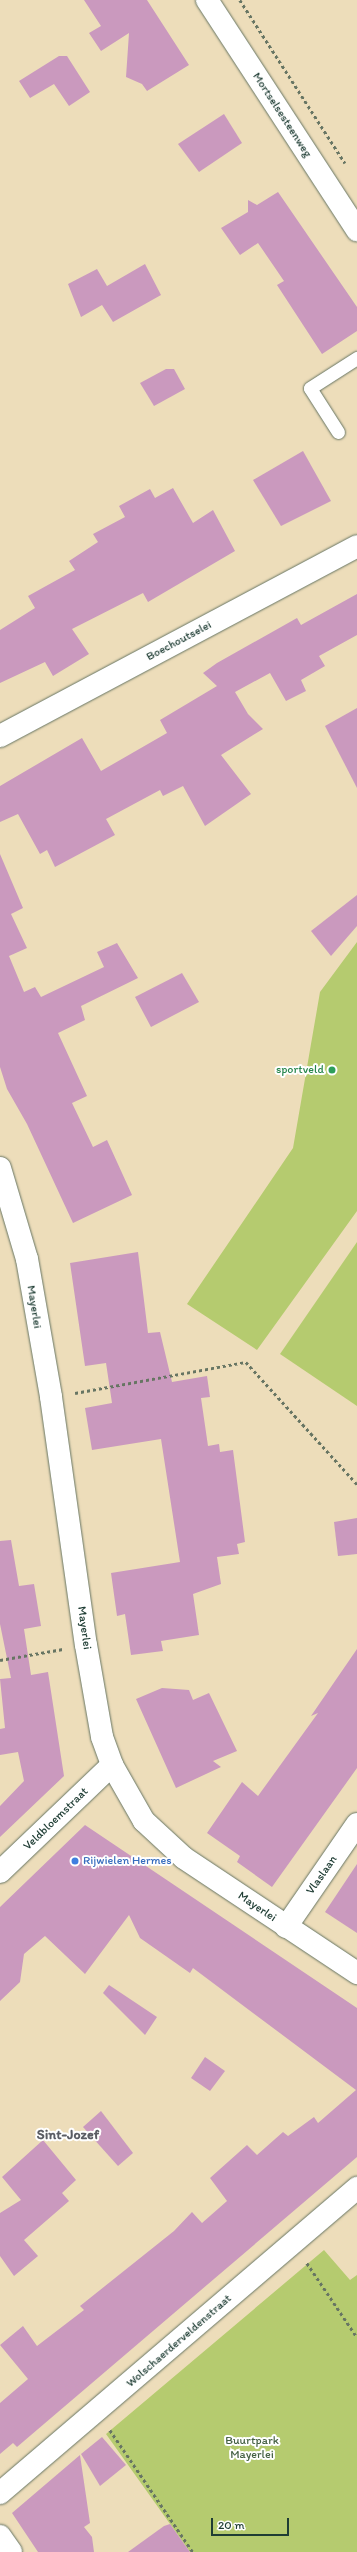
<!DOCTYPE html>
<style>
body{margin:0}
#map{position:relative;width:357px;height:2552px;overflow:hidden;background:#edddba;font-family:Itim,sans-serif}
div>[style]{position:absolute}
[style*='--x']{left:calc(var(--x)*1px);top:calc(var(--y)*1px);width:calc(var(--w)*1px);rotate:calc(var(--a)*1deg)}
.green>*{inset:0;background:#b5cb6f}
.building>*{inset:0;background:#ca99be}
.path>*{height:2.5px;margin-top:-1.25px;transform-origin:0;background:repeating-linear-gradient(90deg,#677563 0 3px,transparent 0 6px)}
.roads{filter:drop-shadow(0 0 1px #677563) drop-shadow(0 0 1px #677563)}
.lane>*{height:13px;margin:-6.5px;padding:0 6.5px;transform-origin:6.5px;border-radius:6.5px;background:#fff}
.street>*{height:22px;margin:-11px;padding:0 11px;transform-origin:11px;border-radius:11px;background:#fff}
.dots>*{width:11px;height:11px;translate:-50% -50%;box-sizing:border-box;border:2px solid #fff;border-radius:50%}
span{translate:-50% -50%;white-space:nowrap;text-align:center;line-height:1.15;-webkit-text-stroke:4px #fff;paint-order:stroke}
.street-label{font-size:12px;color:#1f3d34}
.leisure-label{font-size:12px;color:#27864d}
.right{translate:-100% -50%;text-align:right}
.shop-label{font-size:12px;color:#366cbe}
.left{translate:0 -50%;text-align:left}
.park-label{font-size:12px;color:#446043}
.quarter-label{font-size:14px;color:#5b5d64;font-weight:700}
.scale{position:absolute;left:211px;top:2518px;width:78px;height:18px;box-sizing:border-box;border:2px solid #1f3d34;border-top:0;padding-left:5px;font-size:12px;line-height:14px;white-space:nowrap;color:#1f3d34;-webkit-text-stroke:3px #fff;paint-order:stroke}
</style>
<div id="map">
<div class="green">
<i style="clip-path:polygon(357px 942px,357px 1211px,257px 1350px,187px 1304px,293px 1148px,320px 992px)"></i>
<i style="clip-path:polygon(357px 1242px,357px 1406px,280px 1354px)"></i>
<i style="clip-path:polygon(324px 2250px,350px 2280px,357px 2275px,357px 2552px,190px 2552px,106px 2434px)"></i>
</div>
<div class="building">
<i style="clip-path:polygon(84px 0,147px 0,189px 65px,147px 91px,142px 84px,126px 77px,129px 33px,101px 51px,89px 33px,101px 26px)"></i>
<i style="clip-path:polygon(59px 56px,67px 56px,90px 92px,69px 106px,54px 84px,30px 98px,19px 81px)"></i>
<i style="clip-path:polygon(224px 114px,242px 143px,199px 172px,178px 144px)"></i>
<i style="clip-path:polygon(278px 192px,357px 307px,357px 331px,322px 354px,277px 285px,284px 281px,258px 243px,240px 255px,221px 228px,248px 212px,248px 200px,257px 205px)"></i>
<i style="clip-path:polygon(145px 264px,161px 295px,113px 322px,102px 305px,81px 317px,68px 284px,97px 269px,107px 286px)"></i>
<i style="clip-path:polygon(166px 369px,174px 369px,185px 389px,154px 406px,140px 383px)"></i>
<i style="clip-path:polygon(303px 451px,331px 501px,281px 526px,253px 480px)"></i>
<i style="clip-path:polygon(173px 488px,193px 523px,213px 510px,235px 551px,148px 602px,143px 593px,72px 629px,89px 654px,53px 676px,45px 662px,0 683px,0 630px,35px 608px,28px 596px,75px 570px,69px 561px,98px 542px,93px 534px,125px 517px,119px 506px,150px 489px,155px 498px)"></i>
<i style="clip-path:polygon(357px 594px,357px 635px,319px 656px,325px 666px,301px 680px,306px 691px,286px 701px,270px 673px,235px 692px,248px 714px,263px 729px,221px 755px,251px 794px,205px 826px,183px 786px,163px 796px,160px 790px,106px 819px,115px 835px,55px 867px,47px 850px,40px 854px,18px 814px,0 822px,0 786px,82px 738px,101px 771px,167px 733px,160px 720px,217px 686px,203px 673px,217px 663px,297px 618px,301px 625px)"></i>
<i style="clip-path:polygon(357px 708px,357px 788px,325px 726px)"></i>
<i style="clip-path:polygon(0 854px,23px 908px,11px 914px,27px 948px,9px 956px,24px 992px,35px 987px,41px 997px,104px 967px,97px 952px,117px 943px,138px 978px,81px 1006px,85px 1020px,58px 1033px,87px 1096px,72px 1103px,93px 1147px,107px 1140px,132px 1195px,73px 1223px,27px 1124px,7px 1089px,0 1067px)"></i>
<i style="clip-path:polygon(357px 895px,357px 926px,331px 956px,311px 931px)"></i>
<i style="clip-path:polygon(182px 973px,199px 1002px,151px 1027px,135px 997px)"></i>
<i style="clip-path:polygon(138px 1252px,148px 1333px,160px 1332px,172px 1382px,207px 1376px,210px 1397px,201px 1398px,208px 1446px,219px 1444px,220px 1452px,233px 1450px,245px 1542px,237px 1544px,239px 1554px,217px 1557px,221px 1584px,193px 1594px,199px 1635px,161px 1641px,163px 1651px,131px 1655px,125px 1614px,117px 1616px,111px 1573px,180px 1562px,161px 1439px,92px 1450px,85px 1408px,112px 1403px,106px 1363px,85px 1366px,70px 1263px)"></i>
<i style="clip-path:polygon(357px 1518px,357px 1554px,338px 1556px,334px 1522px)"></i>
<i style="clip-path:polygon(11px 1540px,19px 1586px,34px 1584px,41px 1626px,24px 1629px,31px 1675px,48px 1672px,64px 1776px,0 1837px,0 1806px,24px 1781px,18px 1752px,0 1755px,0 1729px,5px 1728px,0 1679px,11px 1678px,0 1624px,0 1541px)"></i>
<i style="clip-path:polygon(357px 1649px,357px 1768px,272px 1887px,237px 1862px,240px 1856px,207px 1833px,242px 1782px,258px 1796px,318px 1713px,311px 1716px)"></i>
<i style="clip-path:polygon(162px 1688px,189px 1690px,193px 1700px,209px 1693px,237px 1751px,213px 1761px,221px 1767px,176px 1788px,136px 1699px)"></i>
<i style="clip-path:polygon(85px 1825px,357px 2008px,357px 2157px,17px 2447px,13px 2443px,0 2454px,0 2403px,28px 2379px,0 2345px,23px 2326px,37px 2346px,84px 2310px,80px 2306px,174px 2231px,192px 2212px,202px 2223px,227px 2201px,210px 2178px,247px 2145px,257px 2155px,283px 2132px,288px 2136px,314px 2117px,318px 2123px,356px 2090px,193px 1968px,190px 1973px,140px 1938px,129px 1915px,85px 1974px,45px 1936px,24px 1954px,20px 1982px,0 2001px,0 1907px)"></i>
<i style="clip-path:polygon(357px 1864px,357px 1933px,325px 1912px)"></i>
<i style="clip-path:polygon(109px 1985px,157px 2017px,145px 2035px,103px 1993px)"></i>
<i style="clip-path:polygon(205px 2057px,225px 2071px,210px 2091px,191px 2078px)"></i>
<i style="clip-path:polygon(101px 2111px,133px 2153px,118px 2166px,83px 2127px)"></i>
<i style="clip-path:polygon(43px 2140px,76px 2180px,62px 2193px,69px 2201px,24px 2240px,38px 2256px,14px 2276px,0 2256px,0 2213px,21px 2200px,2px 2177px)"></i>
<i style="clip-path:polygon(102px 2437px,126px 2465px,100px 2486px,81px 2454px)"></i>
<i style="clip-path:polygon(80px 2455px,90px 2523px,84px 2527px,92px 2537px,94px 2552px,38px 2552px,12px 2513px)"></i>
<i style="clip-path:polygon(170px 2524px,190px 2552px,128px 2552px,164px 2526px)"></i>
</div>
<div class="path">
<i style="--x:240;--y:0;--w:194;--a:57.2"></i>
<i style="--x:75;--y:1393;--w:174;--a:-10.3"></i>
<i style="--x:246;--y:1362;--w:165;--a:47.7"></i>
<i style="--x:0;--y:1660;--w:64;--a:-9.9"></i>
<i style="--x:307;--y:2263;--w:89;--a:56"></i>
<i style="--x:110;--y:2430;--w:148;--a:55.8"></i>
</div>
<div class="roads">
<div class="lane">
<i style="--x:338;--y:432;--w:52;--a:-122.5"></i>
<i style="--x:310;--y:388;--w:56;--a:-32.6"></i>
</div>
<div class="street">
<i style="--x:207;--y:0;--w:275;--a:56.9"></i>
<i style="--x:0;--y:736;--w:404;--a:-28"></i>
<i style="--x:0;--y:1168;--w:95;--a:73.5"></i>
<i style="--x:27;--y:1259;--w:140;--a:80.1"></i>
<i style="--x:51;--y:1397;--w:250;--a:82"></i>
<i style="--x:86;--y:1645;--w:93;--a:80.1"></i>
<i style="--x:102;--y:1737;--w:30;--a:70"></i>
<i style="--x:112;--y:1765;--w:64;--a:60.3"></i>
<i style="--x:144;--y:1821;--w:54;--a:42.8"></i>
<i style="--x:184;--y:1858;--w:208;--a:33.6"></i>
<i style="--x:0;--y:1872;--w:155;--a:-43.7"></i>
<i style="--x:286;--y:1927;--w:125;--a:-55.4"></i>
<i style="--x:0;--y:2493;--w:470;--a:-40.5"></i>
<i style="--x:0;--y:2536;--w:19;--a:55"></i>
</div>
</div>
<div class="dots">
<i style="left:332px;top:1070px;background:#2e9e5b"></i>
<i style="left:75px;top:1861px;background:#3f7fe0"></i>
</div>
<div class="street-label">
<span style="left:282px;top:115px;rotate:57deg">Mortselsesteenweg</span>
<span style="left:179px;top:641px;rotate:-28deg">Boechoutselei</span>
<span style="left:34px;top:1307px;rotate:81deg">Mayerlei</span>
<span style="left:84px;top:1628px;rotate:82deg">Mayerlei</span>
<span style="left:56px;top:1819px;rotate:-44deg">Veldbloemstraat</span>
<span style="left:322px;top:1875px;rotate:-55deg">Vlaslaan</span>
<span style="left:257px;top:1907px;rotate:34deg">Mayerlei</span>
<span style="left:179px;top:2341px;rotate:-41deg">Wolschaerderveldenstraat</span>
</div>
<div class="leisure-label">
<span class="right" style="left:324px;top:1070px">sportveld</span>
</div>
<div class="shop-label">
<span class="left" style="left:83px;top:1861px">Rijwielen Hermes</span>
</div>
<div class="park-label">
<span style="left:252px;top:2448px">Buurtpark<br>Mayerlei</span>
</div>
<div class="quarter-label">
<span style="left:68px;top:2135px">Sint-Jozef</span>
</div>
<div class="scale">20 m</div>
</div>
